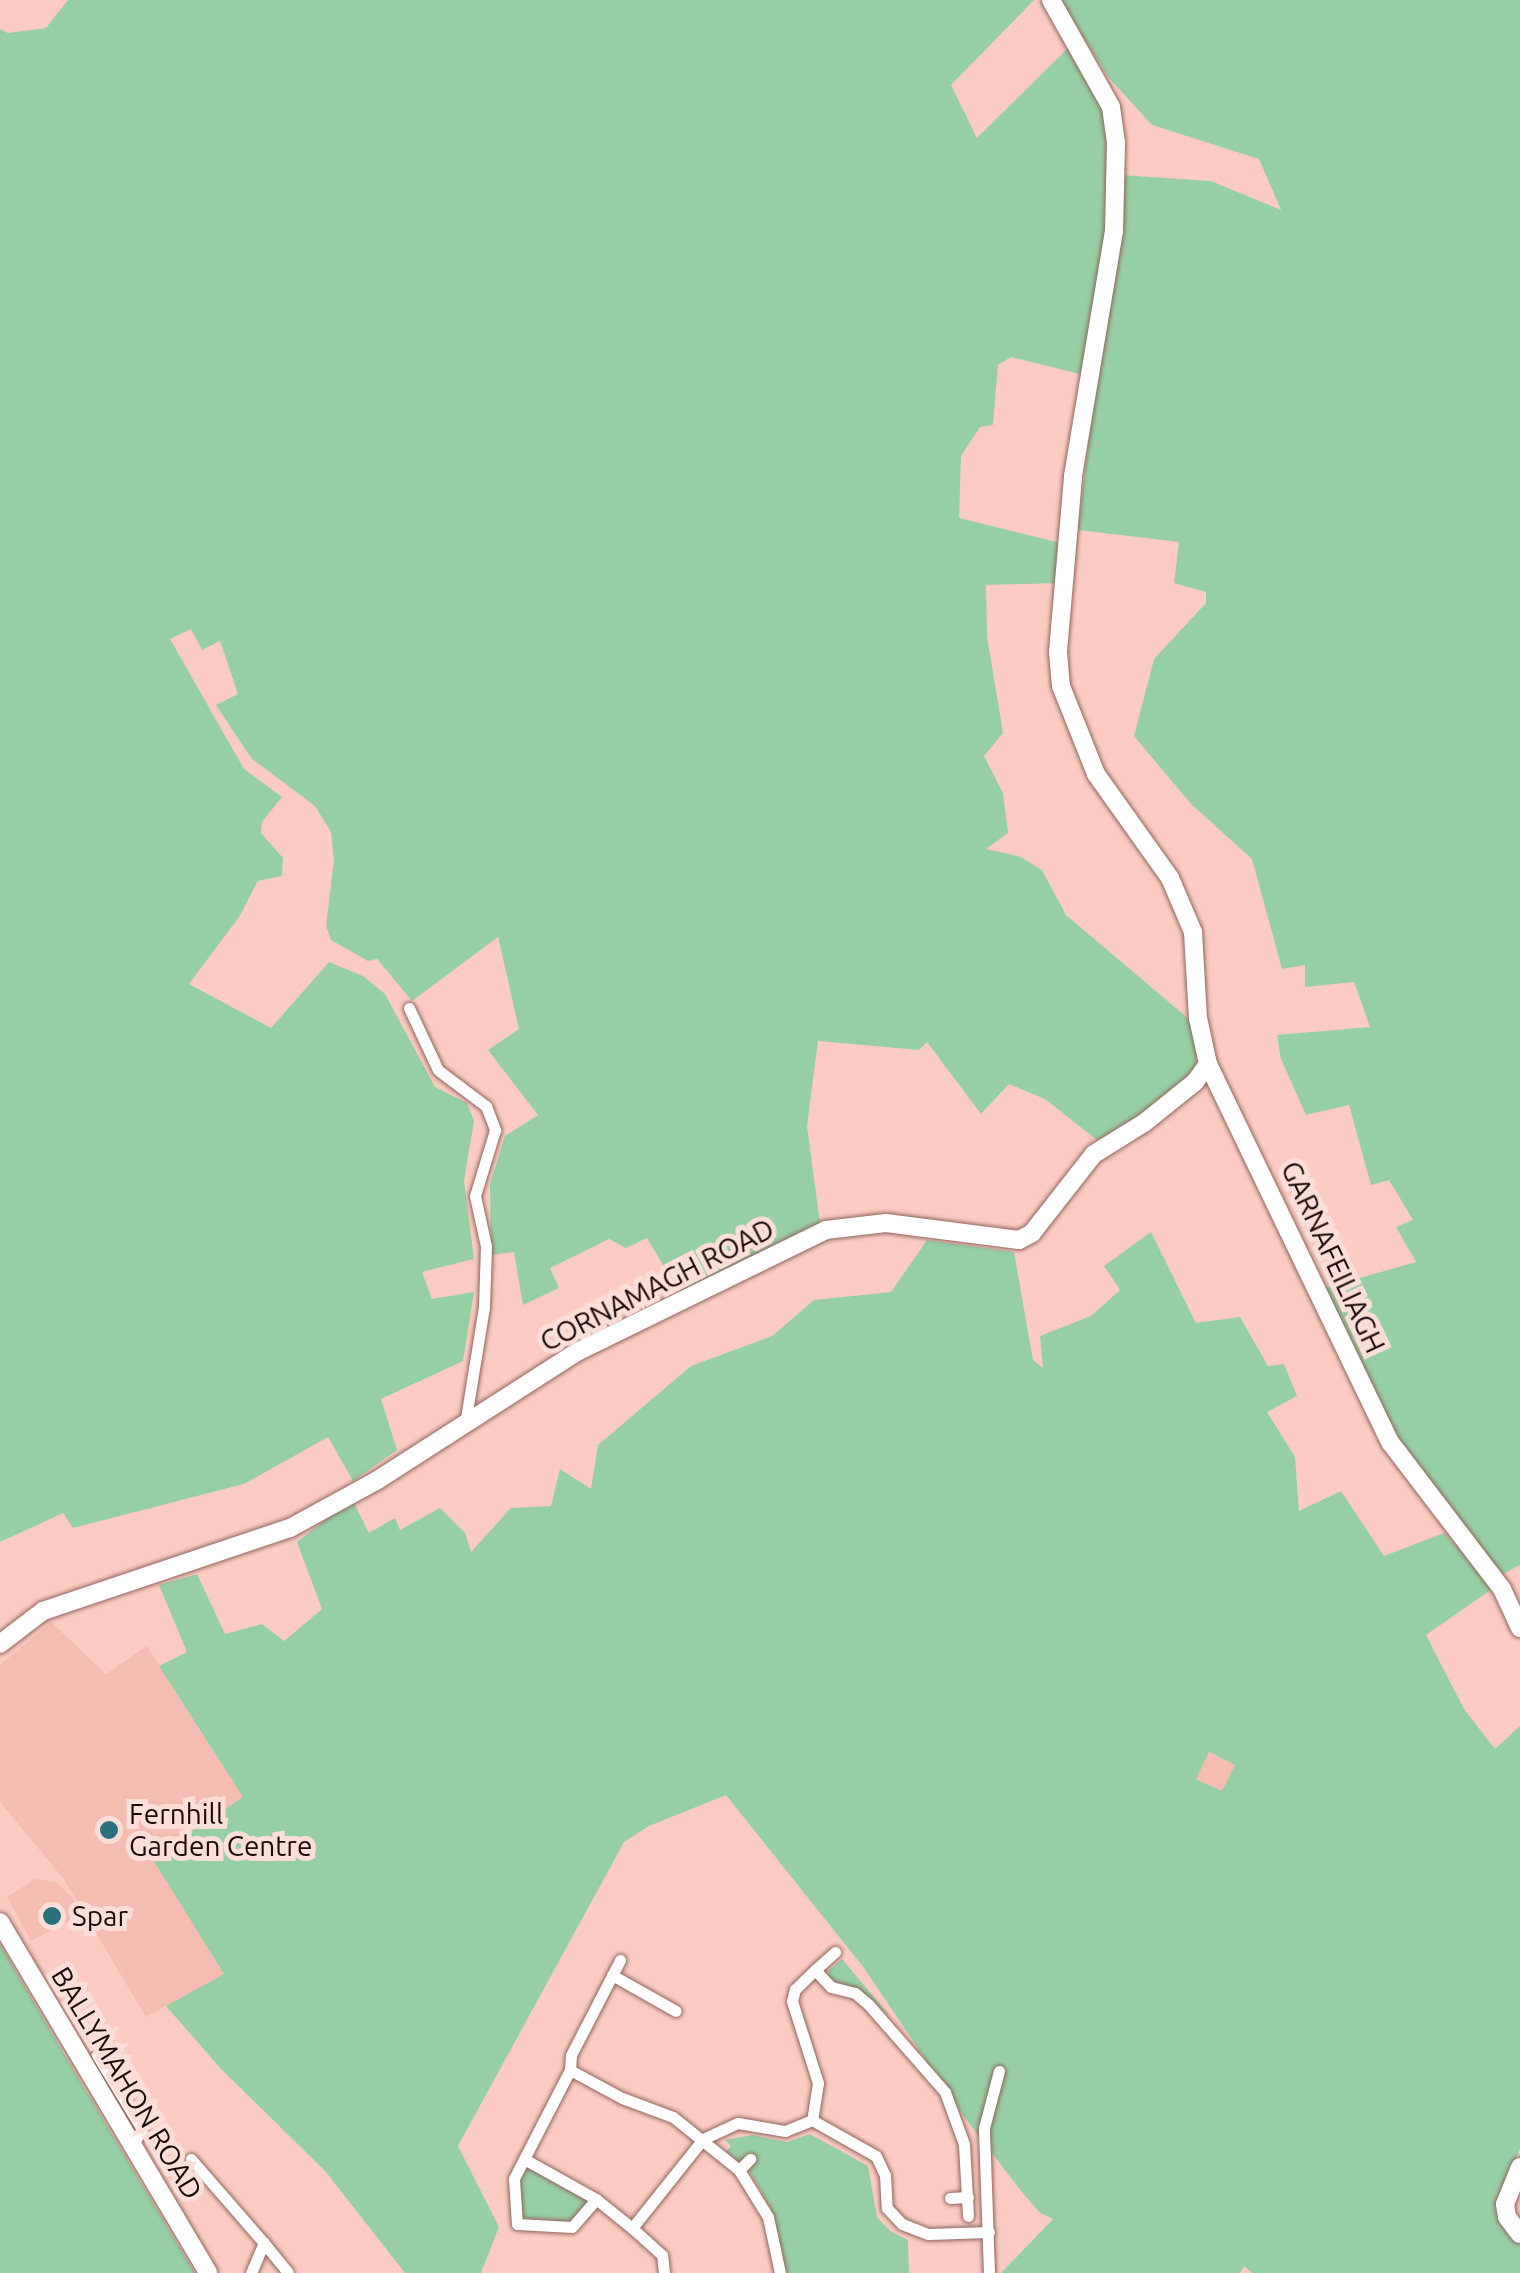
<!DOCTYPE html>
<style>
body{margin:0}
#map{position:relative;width:1520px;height:2273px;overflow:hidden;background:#fcccc2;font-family:Ubuntu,sans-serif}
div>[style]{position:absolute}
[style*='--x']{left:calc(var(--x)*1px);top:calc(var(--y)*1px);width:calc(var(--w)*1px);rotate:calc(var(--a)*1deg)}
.built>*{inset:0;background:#f5bdb2}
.green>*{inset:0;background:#97cfa4}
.roads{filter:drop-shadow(0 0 2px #8f655c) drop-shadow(0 0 2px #8f655c)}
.street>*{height:11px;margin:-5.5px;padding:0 5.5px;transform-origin:5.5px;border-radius:5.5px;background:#fff}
.secondary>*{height:18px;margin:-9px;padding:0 9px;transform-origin:9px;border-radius:9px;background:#fff}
.primary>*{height:18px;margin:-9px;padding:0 9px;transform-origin:9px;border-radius:9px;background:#fff}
.dots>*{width:28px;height:28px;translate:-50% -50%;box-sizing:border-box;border:5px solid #fcded8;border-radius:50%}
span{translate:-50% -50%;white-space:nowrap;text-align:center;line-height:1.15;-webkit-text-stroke:10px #fcded8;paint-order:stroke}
.street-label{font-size:28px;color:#190907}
.poi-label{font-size:28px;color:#190907}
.left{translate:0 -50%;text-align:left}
</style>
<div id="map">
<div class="built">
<i style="clip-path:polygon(51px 1622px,106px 1674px,147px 1646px,243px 1797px,224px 1974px,146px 2017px,84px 1913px,31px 1941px,7px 1897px,35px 1879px,56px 1882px,80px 1906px,63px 1878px,0 1802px,0 1665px)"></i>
<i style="clip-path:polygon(1209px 1752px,1235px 1765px,1222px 1792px,1196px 1778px)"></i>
</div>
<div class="green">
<i style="clip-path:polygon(68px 0,1034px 0,951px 85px,977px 138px,1069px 47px,1106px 115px,1111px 209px,1084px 375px,1011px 357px,998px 365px,993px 425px,980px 427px,961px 456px,959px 518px,1061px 543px,1056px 583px,986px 585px,987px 636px,1003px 733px,984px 756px,1003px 793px,1008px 833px,986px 849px,1021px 857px,1042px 870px,1066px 915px,1190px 1020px,1197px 1053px,1195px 1070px,1145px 1112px,1097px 1140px,1045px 1099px,1009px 1084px,981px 1114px,927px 1042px,919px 1050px,818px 1041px,807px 1126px,820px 1223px,679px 1292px,647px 1238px,626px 1248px,609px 1239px,550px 1268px,559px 1288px,523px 1305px,514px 1252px,491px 1255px,490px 1184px,505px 1136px,538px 1115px,488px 1050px,519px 1029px,498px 937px,412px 1001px,377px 959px,368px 961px,331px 940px,326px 926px,334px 860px,331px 832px,315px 806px,251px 758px,216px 705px,238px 694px,220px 641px,202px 650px,191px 629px,170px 639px,244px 769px,282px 797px,262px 822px,261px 833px,283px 858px,282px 876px,258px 881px,239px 917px,189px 984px,271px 1028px,329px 962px,363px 976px,385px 994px,435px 1087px,467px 1103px,474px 1121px,464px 1181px,474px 1259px,422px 1272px,432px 1299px,474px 1292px,463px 1361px,381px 1399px,397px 1450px,353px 1481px,328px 1437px,244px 1484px,73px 1528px,63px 1513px,0 1542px,0 29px,8px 33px,46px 28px)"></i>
<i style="clip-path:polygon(1060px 0,1520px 0,1520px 1565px,1495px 1578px,1395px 1434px,1318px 1290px,1416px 1262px,1396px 1227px,1413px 1220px,1389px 1180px,1371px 1185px,1349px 1105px,1306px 1115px,1281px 1059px,1277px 1035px,1370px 1027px,1354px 982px,1305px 987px,1305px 965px,1282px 969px,1252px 859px,1191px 804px,1134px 736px,1154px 659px,1206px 603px,1206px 592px,1174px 583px,1179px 542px,1078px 530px,1121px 175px,1211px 181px,1281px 210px,1259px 159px,1152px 125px,1109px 78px)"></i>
<i style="clip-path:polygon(evenodd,1151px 1232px,1196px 1323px,1240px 1317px,1268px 1366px,1284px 1364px,1297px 1396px,1267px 1412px,1295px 1457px,1299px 1511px,1341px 1491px,1384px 1556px,1444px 1533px,1495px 1587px,1426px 1635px,1464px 1709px,1495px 1749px,1520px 1726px,1520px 2149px,1495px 2209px,1508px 2236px,1520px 2243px,1520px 2273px,1252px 2273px,1244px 2266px,1240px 2273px,1001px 2273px,1053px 2219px,1040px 2213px,1021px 2191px,965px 2118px,864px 1968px,726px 1795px,649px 1826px,624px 1842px,458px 2146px,499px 2227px,481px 2273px,405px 2273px,326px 2172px,221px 2069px,166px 2006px,224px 1974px,152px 1858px,243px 1797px,159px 1666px,187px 1652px,159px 1585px,197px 1574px,225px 1634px,262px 1624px,284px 1641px,322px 1609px,297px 1542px,352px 1499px,369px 1533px,395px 1518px,400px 1530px,440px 1508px,465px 1533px,471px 1552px,511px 1508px,551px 1506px,560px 1469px,591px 1489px,598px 1445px,691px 1366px,772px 1336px,814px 1300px,891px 1292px,927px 1240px,1014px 1252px,1033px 1360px,1043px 1368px,1040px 1336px,1091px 1316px,1120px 1290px,1104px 1266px,1151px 1232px,1209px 1752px,1235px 1765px,1222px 1791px,1196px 1779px,1209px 1752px)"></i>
<i style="clip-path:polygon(0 1944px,60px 2047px,195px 2273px,0 2273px)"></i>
<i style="clip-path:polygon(842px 1959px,890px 2016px,858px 1989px,828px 1979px,829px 1970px)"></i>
<i style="clip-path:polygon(810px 2134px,868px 2166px,877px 2217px,890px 2231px,908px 2240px,909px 2273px,784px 2273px,770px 2207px,748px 2168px,726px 2152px,731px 2146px,725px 2140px,752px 2135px,787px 2142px)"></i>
<i style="clip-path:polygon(528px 2166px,586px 2197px,588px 2202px,572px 2222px,521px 2218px,518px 2181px)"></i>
</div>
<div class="roads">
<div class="street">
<i style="--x:409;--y:1008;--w:68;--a:64.9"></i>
<i style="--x:438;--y:1070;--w:60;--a:36.9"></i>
<i style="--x:486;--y:1106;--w:26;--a:69"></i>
<i style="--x:495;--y:1130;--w:69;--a:106.9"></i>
<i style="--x:475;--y:1196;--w:51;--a:77.6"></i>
<i style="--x:486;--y:1246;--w:61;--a:91.9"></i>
<i style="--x:484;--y:1307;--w:119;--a:99.2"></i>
<i style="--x:815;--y:1970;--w:27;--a:-42"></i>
<i style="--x:612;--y:1975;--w:73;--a:29.4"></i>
<i style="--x:97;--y:2055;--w:87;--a:58.7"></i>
<i style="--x:142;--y:2129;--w:20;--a:120"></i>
<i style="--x:570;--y:2070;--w:15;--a:-86"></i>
<i style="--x:571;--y:2055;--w:107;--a:-62.7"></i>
<i style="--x:191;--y:2159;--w:111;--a:49"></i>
<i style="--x:524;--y:2159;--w:100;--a:-62.7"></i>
<i style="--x:570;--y:2070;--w:59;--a:28.3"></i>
<i style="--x:622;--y:2098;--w:54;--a:20.4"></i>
<i style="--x:673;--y:2117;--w:85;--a:38.8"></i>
<i style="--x:739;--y:2170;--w:55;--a:58.3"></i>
<i style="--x:768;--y:2217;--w:57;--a:77.9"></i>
<i style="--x:739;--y:2170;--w:16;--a:-45"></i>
<i style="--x:950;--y:2198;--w:18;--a:-3"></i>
<i style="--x:596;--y:2199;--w:82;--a:-150.9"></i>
<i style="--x:524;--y:2159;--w:22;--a:117"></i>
<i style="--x:514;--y:2179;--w:45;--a:86.2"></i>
<i style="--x:517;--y:2224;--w:55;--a:3.1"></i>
<i style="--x:572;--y:2227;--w:37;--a:-49"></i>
<i style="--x:596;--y:2199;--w:46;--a:38.9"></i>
<i style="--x:968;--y:2216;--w:72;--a:-93.2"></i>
<i style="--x:964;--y:2144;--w:55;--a:-110.1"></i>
<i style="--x:945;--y:2092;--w:117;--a:-131.2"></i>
<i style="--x:868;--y:2004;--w:17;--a:-140"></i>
<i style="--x:855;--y:1993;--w:25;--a:-166"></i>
<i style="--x:831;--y:1987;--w:23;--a:-133"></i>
<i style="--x:815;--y:1970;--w:28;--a:136"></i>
<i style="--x:795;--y:1989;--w:12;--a:104"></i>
<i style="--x:792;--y:2001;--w:86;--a:72.4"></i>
<i style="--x:818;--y:2083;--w:37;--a:99"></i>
<i style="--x:812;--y:2120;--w:73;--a:29.4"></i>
<i style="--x:876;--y:2156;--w:21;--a:65"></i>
<i style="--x:885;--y:2175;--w:33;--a:87"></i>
<i style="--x:887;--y:2208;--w:22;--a:47"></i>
<i style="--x:902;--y:2224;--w:28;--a:21"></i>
<i style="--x:928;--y:2234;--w:61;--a:-1.9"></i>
<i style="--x:251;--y:2273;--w:33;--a:-67"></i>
<i style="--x:264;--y:2243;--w:38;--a:51"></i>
<i style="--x:664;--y:2273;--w:18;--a:-96"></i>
<i style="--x:662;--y:2255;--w:40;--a:-138"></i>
<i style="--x:632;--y:2228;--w:114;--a:-51.4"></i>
<i style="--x:703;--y:2139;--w:38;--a:-25"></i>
<i style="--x:738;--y:2123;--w:48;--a:9.7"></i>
<i style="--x:785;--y:2131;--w:29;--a:-22"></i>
<i style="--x:989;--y:2273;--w:145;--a:-92"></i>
<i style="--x:984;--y:2128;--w:59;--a:-75.3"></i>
</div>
<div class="secondary">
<i style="--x:1051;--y:0;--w:123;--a:60.7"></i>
<i style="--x:1111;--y:107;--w:36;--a:82"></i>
<i style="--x:1116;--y:143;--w:88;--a:91.3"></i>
<i style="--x:1114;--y:231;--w:249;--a:99.5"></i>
<i style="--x:1073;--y:477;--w:176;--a:94.9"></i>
<i style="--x:1058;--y:652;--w:34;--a:85"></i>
<i style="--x:1061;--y:686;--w:95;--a:68.3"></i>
<i style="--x:1096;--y:774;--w:128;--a:54.6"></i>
<i style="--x:1170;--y:878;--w:59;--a:66.9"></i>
<i style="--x:1193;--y:932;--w:86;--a:86.7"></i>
<i style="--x:1198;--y:1018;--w:47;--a:77.7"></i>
<i style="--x:1208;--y:1064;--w:420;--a:64.3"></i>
<i style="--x:1390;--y:1442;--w:185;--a:52.7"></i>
<i style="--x:1502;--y:1589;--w:43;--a:65.2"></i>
<i style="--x:0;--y:1644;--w:54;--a:-37.5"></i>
<i style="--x:43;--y:1611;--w:261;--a:-18.6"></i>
<i style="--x:290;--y:1528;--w:98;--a:-28.7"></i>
<i style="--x:376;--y:1481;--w:239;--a:-32.7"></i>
<i style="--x:577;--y:1352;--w:277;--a:-26.1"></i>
<i style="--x:826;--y:1230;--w:60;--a:-6.7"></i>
<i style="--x:886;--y:1223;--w:134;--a:7.3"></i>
<i style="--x:1019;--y:1240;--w:15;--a:-28"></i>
<i style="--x:1032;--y:1233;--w:100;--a:-51.9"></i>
<i style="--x:1094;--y:1154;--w:59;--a:-31.8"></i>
<i style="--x:1144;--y:1123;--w:65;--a:-38.8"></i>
<i style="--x:1195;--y:1082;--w:22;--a:-54"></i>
<i style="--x:1520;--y:2167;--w:40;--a:112"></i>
<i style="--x:1505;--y:2204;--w:13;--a:81"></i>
<i style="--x:1507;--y:2217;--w:21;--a:53"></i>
</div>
<div class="primary">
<i style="--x:0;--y:1922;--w:408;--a:59.3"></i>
</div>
</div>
<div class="dots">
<i style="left:109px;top:1830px;background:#2a717d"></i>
<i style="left:52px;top:1916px;background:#2a717d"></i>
</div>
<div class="street-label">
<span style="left:1333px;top:1257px;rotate:65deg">GARNAFEILIAGH</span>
<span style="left:657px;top:1285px;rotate:-27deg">CORNAMAGH ROAD</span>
<span style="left:127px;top:2083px;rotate:59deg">BALLYMAHON ROAD</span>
</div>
<div class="poi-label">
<span class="left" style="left:129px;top:1830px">Fernhill<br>Garden Centre</span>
<span class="left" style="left:72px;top:1916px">Spar</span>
</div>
</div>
